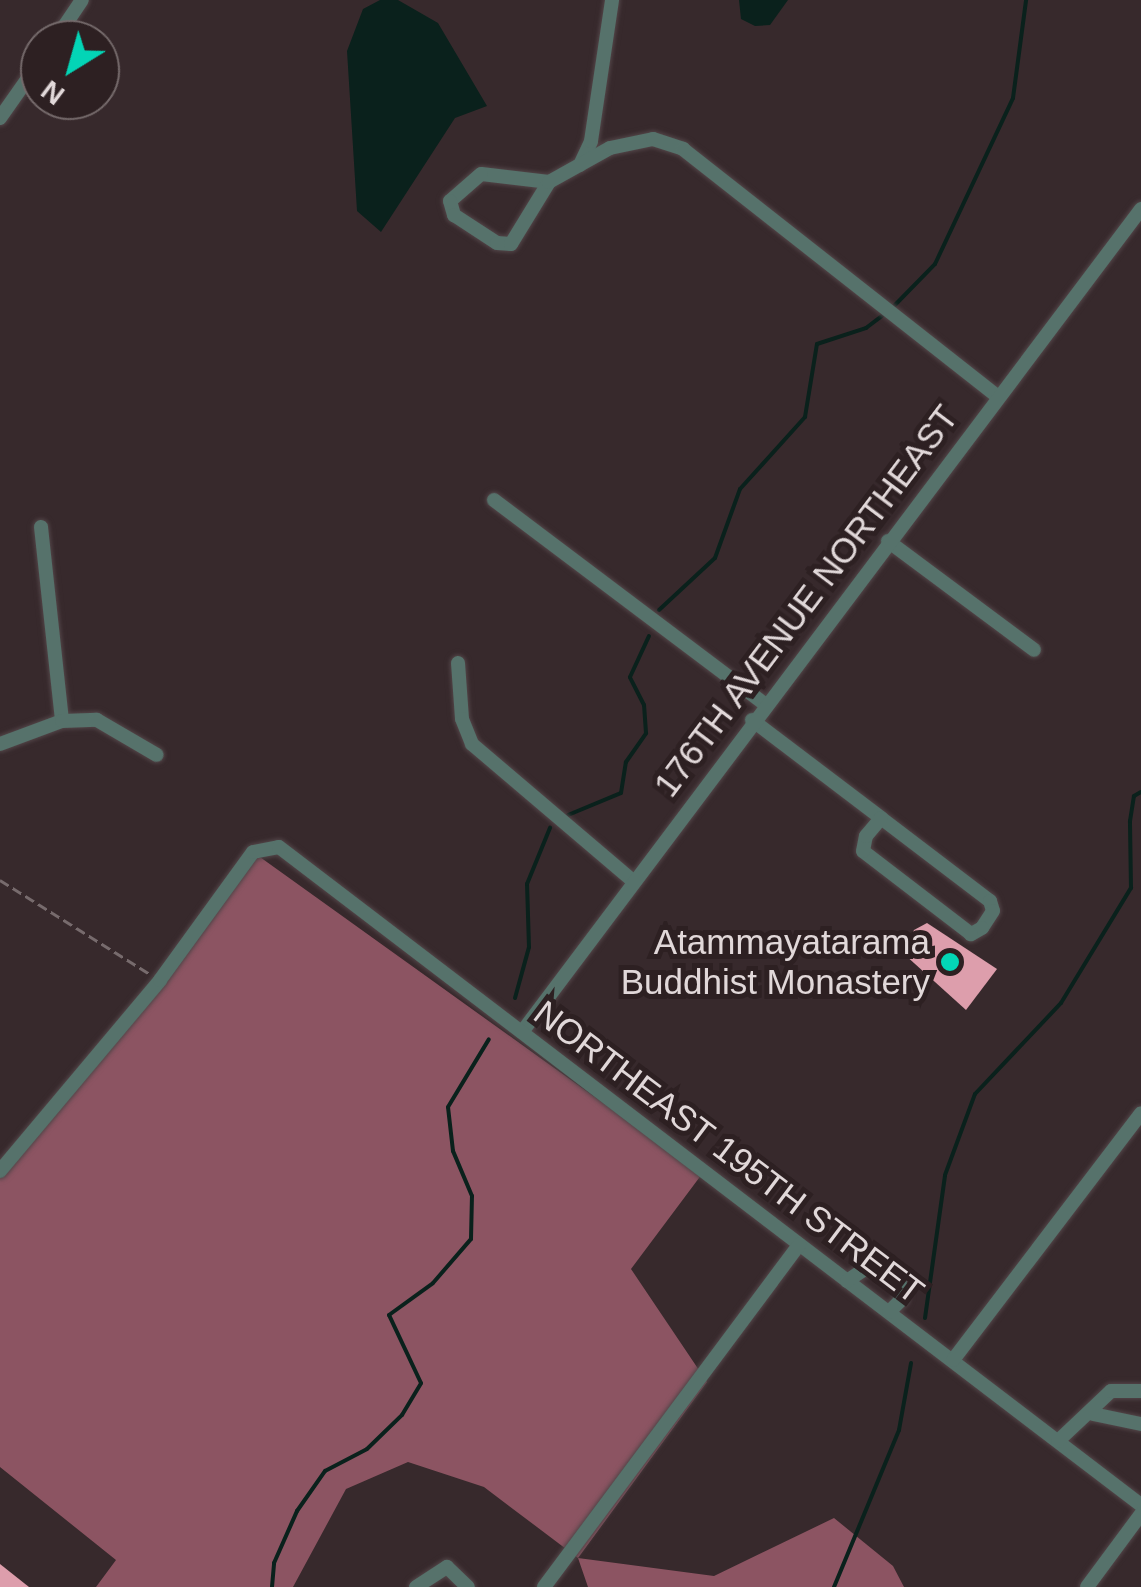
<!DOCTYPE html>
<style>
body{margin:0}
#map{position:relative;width:1141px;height:1587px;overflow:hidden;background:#37292c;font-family:Helvetica,sans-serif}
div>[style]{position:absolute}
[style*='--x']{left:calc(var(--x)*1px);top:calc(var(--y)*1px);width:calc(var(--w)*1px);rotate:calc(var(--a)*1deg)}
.forest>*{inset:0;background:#8c5462}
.water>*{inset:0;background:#0a211c}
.stream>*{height:4px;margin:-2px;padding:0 2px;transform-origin:2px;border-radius:2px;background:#0a211c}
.building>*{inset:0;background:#dd9eac}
.path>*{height:2.5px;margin-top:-1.25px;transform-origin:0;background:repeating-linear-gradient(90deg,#776b6d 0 10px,transparent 0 15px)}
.roads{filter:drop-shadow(0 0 2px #524548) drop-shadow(0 0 2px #524548)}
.minor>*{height:14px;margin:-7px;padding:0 7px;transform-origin:7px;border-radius:7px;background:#56726b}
.dots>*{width:28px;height:28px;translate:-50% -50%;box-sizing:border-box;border:5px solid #2d2022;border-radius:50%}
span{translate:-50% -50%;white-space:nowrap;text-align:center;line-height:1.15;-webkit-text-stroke:10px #2d2022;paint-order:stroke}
.street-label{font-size:35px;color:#e1d8d9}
.poi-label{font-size:35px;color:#e1d8d9}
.right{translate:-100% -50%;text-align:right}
.north{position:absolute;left:20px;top:20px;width:100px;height:100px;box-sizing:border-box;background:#2d2022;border:2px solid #756a6b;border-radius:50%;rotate:217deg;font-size:28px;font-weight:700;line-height:40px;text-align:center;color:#e1d8d9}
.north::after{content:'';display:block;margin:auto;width:35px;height:45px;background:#03d5b6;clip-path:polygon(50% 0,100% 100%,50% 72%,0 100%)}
</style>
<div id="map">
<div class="forest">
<i style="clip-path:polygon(253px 852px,702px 1174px,631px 1269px,707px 1382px,578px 1558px,714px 1576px,834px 1518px,893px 1566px,904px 1587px,588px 1587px,578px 1558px,484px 1487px,408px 1462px,346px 1489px,293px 1587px,96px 1587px,116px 1560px,0 1467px,0 1171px,160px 980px)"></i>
</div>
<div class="water">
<i style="clip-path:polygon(380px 0,398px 0,438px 23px,487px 106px,455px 118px,381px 232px,357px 211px,347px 51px,363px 9px)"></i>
<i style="clip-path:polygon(739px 0,788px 0,770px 25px,755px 26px,741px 19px)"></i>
</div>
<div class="stream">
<i style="--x:893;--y:307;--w:60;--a:-45.7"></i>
<i style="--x:935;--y:264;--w:183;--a:-64.8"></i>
<i style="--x:1013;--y:98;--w:99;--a:-82.4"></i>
<i style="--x:659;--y:610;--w:76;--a:-42.9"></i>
<i style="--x:715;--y:558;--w:73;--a:-70.1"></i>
<i style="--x:740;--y:489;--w:97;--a:-47.9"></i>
<i style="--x:805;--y:417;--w:74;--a:-80.7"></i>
<i style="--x:817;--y:344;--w:52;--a:-18.1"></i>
<i style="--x:866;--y:328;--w:25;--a:-37"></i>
<i style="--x:568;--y:815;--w:57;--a:-22.5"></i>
<i style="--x:621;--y:793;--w:31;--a:-81"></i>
<i style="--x:626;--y:762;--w:35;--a:-55"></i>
<i style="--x:646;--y:733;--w:28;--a:-94"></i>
<i style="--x:644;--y:705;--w:31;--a:-117"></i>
<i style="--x:630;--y:677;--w:45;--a:-65.1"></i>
<i style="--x:515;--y:998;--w:53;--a:-74.6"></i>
<i style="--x:529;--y:947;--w:63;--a:-91.8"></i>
<i style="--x:527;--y:884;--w:61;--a:-67.7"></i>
<i style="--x:925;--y:1318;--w:144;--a:-82"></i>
<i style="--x:945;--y:1175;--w:86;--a:-69.7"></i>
<i style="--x:975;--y:1094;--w:125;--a:-46.6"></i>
<i style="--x:1061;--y:1003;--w:135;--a:-58.7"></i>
<i style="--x:1131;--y:888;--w:67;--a:-90.9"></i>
<i style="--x:1130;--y:821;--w:25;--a:-81"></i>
<i style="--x:1134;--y:796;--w:8;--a:-30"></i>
<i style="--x:272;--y:1587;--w:24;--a:-85"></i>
<i style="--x:274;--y:1563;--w:57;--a:-66.1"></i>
<i style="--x:297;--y:1511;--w:49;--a:-55"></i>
<i style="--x:325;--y:1471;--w:47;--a:-27.6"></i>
<i style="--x:367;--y:1449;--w:49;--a:-44.2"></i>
<i style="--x:402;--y:1415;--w:37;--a:-59"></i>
<i style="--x:421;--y:1383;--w:75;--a:-115.2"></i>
<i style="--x:389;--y:1315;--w:54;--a:-36"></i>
<i style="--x:433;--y:1283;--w:58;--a:-49.2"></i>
<i style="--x:471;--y:1239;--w:43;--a:-88.7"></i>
<i style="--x:472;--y:1196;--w:49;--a:-112.9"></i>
<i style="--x:453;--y:1151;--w:44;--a:-96.5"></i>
<i style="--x:448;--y:1107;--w:79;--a:-58.9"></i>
<i style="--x:834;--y:1587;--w:170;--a:-67.5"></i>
<i style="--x:899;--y:1430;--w:68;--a:-79.8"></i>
</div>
<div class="building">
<i style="clip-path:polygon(927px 923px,997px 969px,966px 1010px,904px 954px,914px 930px)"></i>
<i style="clip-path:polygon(0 1564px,29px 1587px,0 1587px)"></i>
</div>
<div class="path">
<i style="--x:0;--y:880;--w:177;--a:32.1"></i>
</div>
<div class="roads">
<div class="minor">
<i style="--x:55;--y:40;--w:48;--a:-56"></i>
<i style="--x:0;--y:118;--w:70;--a:-54.9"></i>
<i style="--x:580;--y:165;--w:26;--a:-65"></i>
<i style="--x:591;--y:141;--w:143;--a:-81.5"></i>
<i style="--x:549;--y:182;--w:68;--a:-173.3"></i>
<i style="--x:481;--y:174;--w:41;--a:138.9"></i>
<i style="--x:450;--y:201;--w:15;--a:74"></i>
<i style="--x:454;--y:215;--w:51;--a:33.1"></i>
<i style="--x:497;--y:243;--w:14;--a:4"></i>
<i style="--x:511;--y:244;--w:73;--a:-58.5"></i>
<i style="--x:549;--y:182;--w:70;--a:-29.1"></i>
<i style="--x:610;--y:148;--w:44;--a:-11.8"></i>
<i style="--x:653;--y:139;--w:32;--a:18"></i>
<i style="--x:683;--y:149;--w:401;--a:38.2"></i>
<i style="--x:494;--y:500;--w:339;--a:37"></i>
<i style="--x:41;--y:527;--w:195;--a:83.8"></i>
<i style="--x:888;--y:541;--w:182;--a:36.7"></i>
<i style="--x:458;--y:663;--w:56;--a:85.9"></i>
<i style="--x:462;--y:719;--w:27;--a:68"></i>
<i style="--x:472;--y:744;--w:211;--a:40.4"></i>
<i style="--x:752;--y:720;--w:162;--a:37.2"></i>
<i style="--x:881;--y:818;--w:137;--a:37.3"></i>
<i style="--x:990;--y:901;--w:10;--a:73"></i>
<i style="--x:993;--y:911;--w:20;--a:123"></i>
<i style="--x:982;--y:928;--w:13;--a:151"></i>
<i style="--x:971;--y:934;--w:136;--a:-142.5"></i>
<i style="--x:863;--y:851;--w:15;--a:-79"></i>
<i style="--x:866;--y:836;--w:23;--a:-50"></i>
<i style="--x:0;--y:744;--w:66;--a:-20.4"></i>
<i style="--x:62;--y:721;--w:35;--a:-2"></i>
<i style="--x:97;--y:720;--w:69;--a:30.3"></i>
<i style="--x:522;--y:1032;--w:1030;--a:-53.05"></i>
<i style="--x:0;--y:1171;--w:249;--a:-50"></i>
<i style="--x:160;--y:980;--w:158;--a:-54"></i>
<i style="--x:253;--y:852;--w:26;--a:-11"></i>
<i style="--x:279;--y:847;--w:1084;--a:37.36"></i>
<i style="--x:847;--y:1281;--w:27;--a:-34"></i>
<i style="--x:869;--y:1266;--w:32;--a:22"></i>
<i style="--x:899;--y:1278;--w:21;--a:82"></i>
<i style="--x:902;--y:1299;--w:18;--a:135"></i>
<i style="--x:953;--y:1360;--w:310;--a:-52.7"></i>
<i style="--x:1093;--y:1414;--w:49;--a:11.8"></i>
<i style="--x:1058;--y:1441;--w:73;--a:-43.3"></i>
<i style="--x:1111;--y:1391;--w:30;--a:0"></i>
<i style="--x:416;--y:1587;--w:37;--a:-33"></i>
<i style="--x:447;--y:1567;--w:29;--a:44"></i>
<i style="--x:544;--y:1587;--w:427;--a:-53.3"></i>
<i style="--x:1087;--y:1587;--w:91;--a:-53.5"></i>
</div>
</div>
<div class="dots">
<i style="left:950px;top:962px;background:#03d5b6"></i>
</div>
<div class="street-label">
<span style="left:806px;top:601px;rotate:-53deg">176TH AVENUE NORTHEAST</span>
<span style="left:729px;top:1152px;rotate:37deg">NORTHEAST 195TH STREET</span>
</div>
<div class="poi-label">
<span class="right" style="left:930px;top:962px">Atammayatarama<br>Buddhist Monastery</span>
</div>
<div class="north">N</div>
</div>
